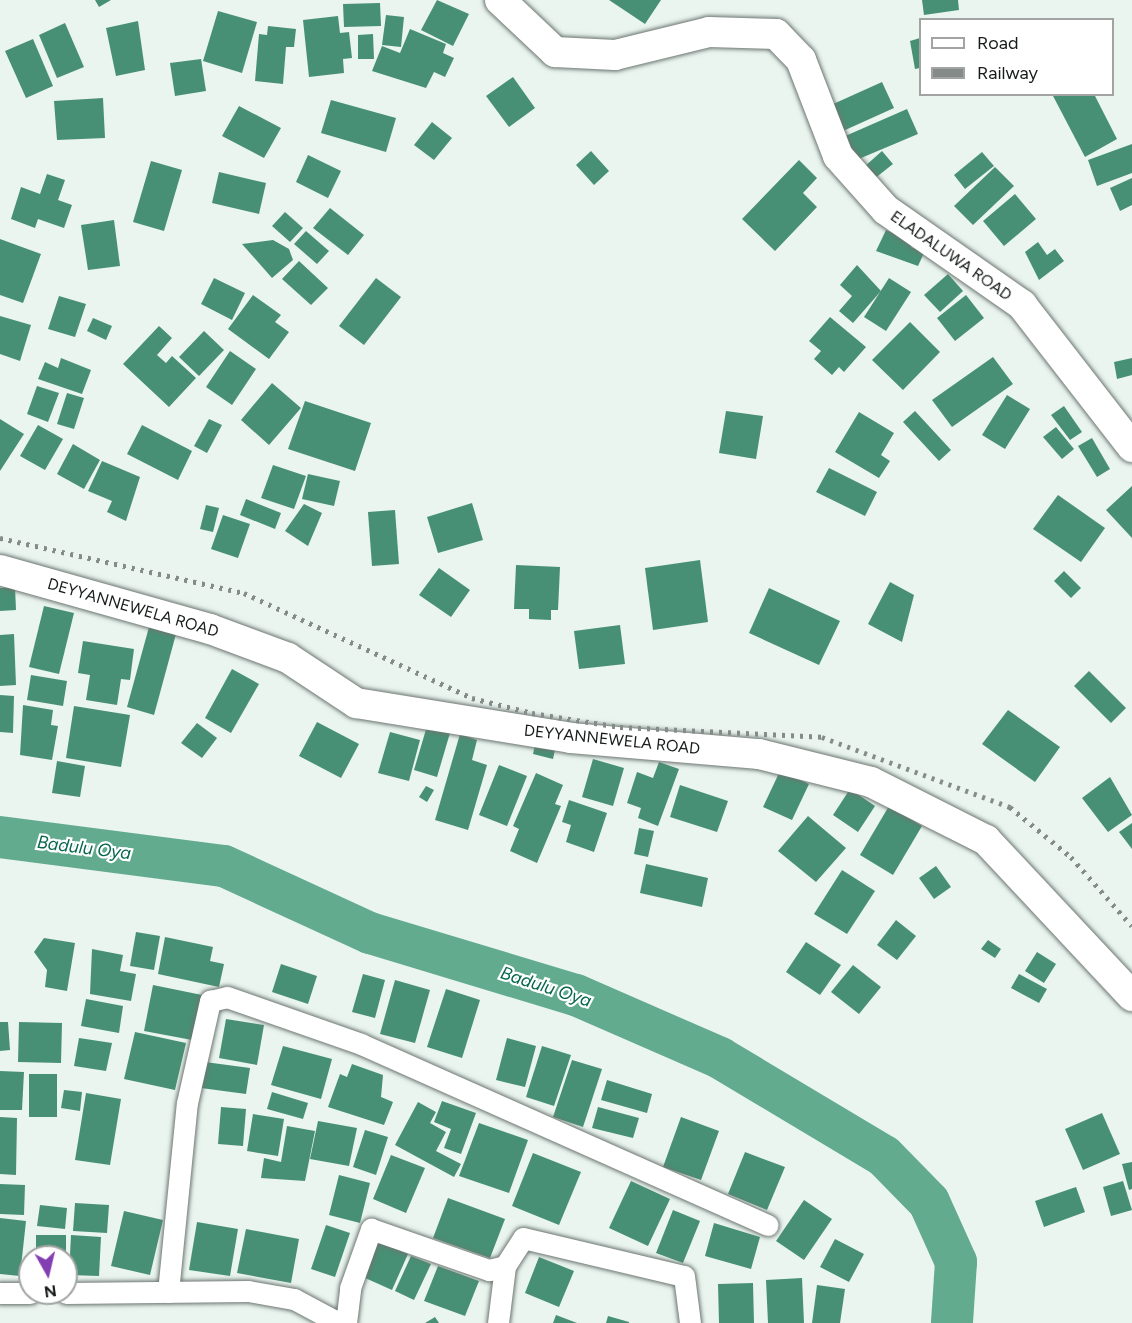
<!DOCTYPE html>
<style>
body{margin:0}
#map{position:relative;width:1132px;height:1323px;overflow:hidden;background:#eaf5f0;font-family:Figtree,sans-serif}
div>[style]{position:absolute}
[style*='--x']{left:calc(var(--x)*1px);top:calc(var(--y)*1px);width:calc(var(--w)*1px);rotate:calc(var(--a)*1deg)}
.river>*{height:42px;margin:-21px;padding:0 21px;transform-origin:21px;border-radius:21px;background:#63ab8f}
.building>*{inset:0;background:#489075}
.roads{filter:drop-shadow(0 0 2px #6c7571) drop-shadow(0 0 2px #6c7571)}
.street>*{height:21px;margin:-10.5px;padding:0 10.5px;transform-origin:10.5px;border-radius:10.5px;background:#fff}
.secondary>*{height:30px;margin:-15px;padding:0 15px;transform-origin:15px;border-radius:15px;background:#fff}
.rail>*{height:4.5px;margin-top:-2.25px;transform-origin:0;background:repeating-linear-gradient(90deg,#848b88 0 3px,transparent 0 9px)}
span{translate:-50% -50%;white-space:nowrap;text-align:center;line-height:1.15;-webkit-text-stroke:4.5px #fff;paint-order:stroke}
.street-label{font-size:16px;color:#171b19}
.water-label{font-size:18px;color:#07674c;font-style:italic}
.legend{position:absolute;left:919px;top:18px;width:195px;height:78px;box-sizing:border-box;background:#fff;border:2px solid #a2a4a3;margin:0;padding:8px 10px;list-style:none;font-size:18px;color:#171b19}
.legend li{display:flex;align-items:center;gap:12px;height:30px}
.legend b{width:30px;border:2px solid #a2a4a3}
.north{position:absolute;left:18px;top:1245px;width:60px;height:60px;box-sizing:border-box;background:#fff;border:2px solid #a2a4a3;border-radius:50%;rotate:172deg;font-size:16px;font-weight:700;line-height:24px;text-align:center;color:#171b19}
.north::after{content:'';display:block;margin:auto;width:21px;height:27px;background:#833fb2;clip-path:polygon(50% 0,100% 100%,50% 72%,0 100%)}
</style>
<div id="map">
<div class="river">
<i style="--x:0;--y:837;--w:226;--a:7.4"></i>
<i style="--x:224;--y:866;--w:161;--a:24.7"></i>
<i style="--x:370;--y:933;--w:215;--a:16.8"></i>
<i style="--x:576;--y:995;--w:157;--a:23.6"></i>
<i style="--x:720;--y:1058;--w:191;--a:30.9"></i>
<i style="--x:884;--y:1156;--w:64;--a:45.6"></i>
<i style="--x:929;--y:1202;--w:66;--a:65.8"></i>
<i style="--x:956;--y:1262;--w:61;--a:93.8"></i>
</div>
<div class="building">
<i style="clip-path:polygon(95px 0,111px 0,99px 7px)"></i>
<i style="clip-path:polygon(437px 0,469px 14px,453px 46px,421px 30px)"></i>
<i style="clip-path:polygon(609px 0,661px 0,645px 24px)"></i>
<i style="clip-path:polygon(922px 0,958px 0,959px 10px,924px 15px)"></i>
<i style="clip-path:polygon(380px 3px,381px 26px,344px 27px,343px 4px)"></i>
<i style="clip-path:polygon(218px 11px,257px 22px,242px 73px,203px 61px)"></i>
<i style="clip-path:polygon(386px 15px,404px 17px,401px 47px,382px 45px)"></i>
<i style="clip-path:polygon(338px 16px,340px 33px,349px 32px,352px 58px,343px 59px,344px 73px,309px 77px,303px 20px)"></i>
<i style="clip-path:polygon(138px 21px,145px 70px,116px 76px,106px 28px)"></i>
<i style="clip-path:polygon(65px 23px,84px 67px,57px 78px,39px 35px)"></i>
<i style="clip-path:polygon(268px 26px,296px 29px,294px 47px,286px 47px,283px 84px,255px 81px,259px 34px,267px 35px)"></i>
<i style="clip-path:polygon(410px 29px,446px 44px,443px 53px,454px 58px,445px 77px,434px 72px,426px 88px,372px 71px,382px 46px,400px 53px)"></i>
<i style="clip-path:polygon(373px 34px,374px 59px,358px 59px,358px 35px)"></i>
<i style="clip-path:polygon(920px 38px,920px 68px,915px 69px,910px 41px)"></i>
<i style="clip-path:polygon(33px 39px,53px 86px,26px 98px,5px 51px)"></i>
<i style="clip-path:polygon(201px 59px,206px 91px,175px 96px,170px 63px)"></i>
<i style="clip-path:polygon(513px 77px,535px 108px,509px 127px,486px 96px)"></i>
<i style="clip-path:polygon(882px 82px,894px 108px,843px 131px,831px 105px)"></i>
<i style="clip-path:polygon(1052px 94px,1094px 94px,1117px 139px,1085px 157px)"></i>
<i style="clip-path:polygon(103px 98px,105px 138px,57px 140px,54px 101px)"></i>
<i style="clip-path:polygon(331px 100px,396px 118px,386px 152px,321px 133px)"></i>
<i style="clip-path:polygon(239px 106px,281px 128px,264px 158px,222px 136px)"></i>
<i style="clip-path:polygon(907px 109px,918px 134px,854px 161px,843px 137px)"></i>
<i style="clip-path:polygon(432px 122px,452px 138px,434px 160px,414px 145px)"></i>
<i style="clip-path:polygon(1132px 144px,1132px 173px,1097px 186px,1088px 160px)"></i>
<i style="clip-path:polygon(591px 151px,609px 171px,594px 185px,576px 165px)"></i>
<i style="clip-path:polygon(882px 151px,893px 164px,874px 179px,864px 167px)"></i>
<i style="clip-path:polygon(982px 152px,994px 166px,965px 189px,954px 175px)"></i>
<i style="clip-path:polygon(308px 155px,341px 171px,328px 198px,296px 182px)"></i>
<i style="clip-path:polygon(799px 160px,817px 178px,803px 193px,817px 207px,775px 251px,742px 219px)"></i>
<i style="clip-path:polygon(151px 161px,182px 170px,164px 231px,133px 222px)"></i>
<i style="clip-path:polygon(995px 167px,1014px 186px,973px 225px,954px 206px)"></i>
<i style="clip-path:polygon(219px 172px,266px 183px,259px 214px,212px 203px)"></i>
<i style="clip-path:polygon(47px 174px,65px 180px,58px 200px,72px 205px,64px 228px,38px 219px,35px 228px,11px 219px,21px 187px,40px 194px)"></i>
<i style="clip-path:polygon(1132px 178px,1132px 205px,1120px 211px,1110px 188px)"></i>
<i style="clip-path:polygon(1015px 194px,1036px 219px,1004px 246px,983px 221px)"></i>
<i style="clip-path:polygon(330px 208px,364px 235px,348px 255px,313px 228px)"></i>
<i style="clip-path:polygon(285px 212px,303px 228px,290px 242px,272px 226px)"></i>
<i style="clip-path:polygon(114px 220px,120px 266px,88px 270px,81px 225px)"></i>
<i style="clip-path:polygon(886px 230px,913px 242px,911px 247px,924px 253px,918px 266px,876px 251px)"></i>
<i style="clip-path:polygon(306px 231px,329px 251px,317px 264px,294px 244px)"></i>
<i style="clip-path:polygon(0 239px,41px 254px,23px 303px,0 295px)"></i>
<i style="clip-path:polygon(273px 240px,289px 249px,293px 260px,272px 278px,242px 244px)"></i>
<i style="clip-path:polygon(1038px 242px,1047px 255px,1055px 249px,1064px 261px,1039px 280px,1025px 252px)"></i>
<i style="clip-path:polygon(299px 261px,328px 288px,311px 305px,282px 279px)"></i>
<i style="clip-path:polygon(857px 265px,881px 291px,853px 323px,839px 311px,852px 296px,840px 285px)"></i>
<i style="clip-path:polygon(948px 274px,963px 291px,940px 312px,924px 295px)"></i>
<i style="clip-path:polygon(214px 278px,245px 293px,232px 320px,201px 304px)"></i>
<i style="clip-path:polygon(376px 278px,401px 297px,364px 345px,339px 326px)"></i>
<i style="clip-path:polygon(889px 278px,911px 292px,886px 331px,864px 317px)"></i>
<i style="clip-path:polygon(253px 295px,281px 315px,275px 322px,289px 332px,269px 359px,228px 329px)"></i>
<i style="clip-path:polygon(966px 295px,984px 318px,955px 341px,937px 318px)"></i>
<i style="clip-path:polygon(59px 296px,86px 304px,75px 337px,48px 329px)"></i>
<i style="clip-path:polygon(0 316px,31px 325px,20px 361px,0 354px)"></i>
<i style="clip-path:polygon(830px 317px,866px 347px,844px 372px,839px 367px,832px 375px,814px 359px,821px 351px,809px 341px)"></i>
<i style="clip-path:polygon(93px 318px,112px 326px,106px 340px,87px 331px)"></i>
<i style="clip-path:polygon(910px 322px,940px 352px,903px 390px,872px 360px)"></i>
<i style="clip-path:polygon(159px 326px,172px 338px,157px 355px,166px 363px,172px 356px,196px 378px,169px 407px,123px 364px)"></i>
<i style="clip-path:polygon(204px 331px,224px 350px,199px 376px,179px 357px)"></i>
<i style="clip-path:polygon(230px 351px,256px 369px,232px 405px,206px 387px)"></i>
<i style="clip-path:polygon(993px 357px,1013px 384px,952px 427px,932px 400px)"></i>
<i style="clip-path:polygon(61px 358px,91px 370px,82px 394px,38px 379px,45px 362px,58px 368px)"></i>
<i style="clip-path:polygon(1132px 358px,1132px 375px,1117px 379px,1114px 362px)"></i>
<i style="clip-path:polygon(272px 383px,301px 408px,269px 445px,241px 420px)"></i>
<i style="clip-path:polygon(37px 386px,59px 393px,48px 422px,27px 414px)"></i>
<i style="clip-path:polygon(67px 393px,84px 398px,74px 429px,57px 424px)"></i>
<i style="clip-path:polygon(1007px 395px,1030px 409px,1005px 449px,982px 435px)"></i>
<i style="clip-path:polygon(305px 401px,371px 423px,355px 471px,288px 449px)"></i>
<i style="clip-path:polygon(1064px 406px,1082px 432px,1070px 440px,1051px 415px)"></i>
<i style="clip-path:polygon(726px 411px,763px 416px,756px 459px,719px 453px)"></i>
<i style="clip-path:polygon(915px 411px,951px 450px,939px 461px,903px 422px)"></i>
<i style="clip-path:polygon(859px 412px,894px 433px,881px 455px,890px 461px,879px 478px,835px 452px)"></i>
<i style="clip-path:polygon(0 419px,24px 434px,0 471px)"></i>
<i style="clip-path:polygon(209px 419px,222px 425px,207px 453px,194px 446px)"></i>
<i style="clip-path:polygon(38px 425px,63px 439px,45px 470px,20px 456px)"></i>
<i style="clip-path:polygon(142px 425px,192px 451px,178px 480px,127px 454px)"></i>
<i style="clip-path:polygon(1056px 427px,1074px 449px,1062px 459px,1043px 437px)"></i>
<i style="clip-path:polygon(1092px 438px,1110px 469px,1097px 477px,1078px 446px)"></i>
<i style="clip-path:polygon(73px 444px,100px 460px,84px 489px,57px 474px)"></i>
<i style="clip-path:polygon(102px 461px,140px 477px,126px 521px,107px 512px,112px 501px,88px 491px)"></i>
<i style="clip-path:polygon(273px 465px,306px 476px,294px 509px,261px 498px)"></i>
<i style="clip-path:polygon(829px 468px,877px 492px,865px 516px,816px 492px)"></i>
<i style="clip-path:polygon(308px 474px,340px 481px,334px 506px,302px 499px)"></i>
<i style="clip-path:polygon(1132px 486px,1132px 538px,1106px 510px)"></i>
<i style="clip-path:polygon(1058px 495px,1105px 528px,1081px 562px,1033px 529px)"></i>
<i style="clip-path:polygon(246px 499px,281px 513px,275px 529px,240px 515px)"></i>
<i style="clip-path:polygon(472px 503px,483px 540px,438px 553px,427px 517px)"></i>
<i style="clip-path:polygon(304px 504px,322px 513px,308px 546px,285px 531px)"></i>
<i style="clip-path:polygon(206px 505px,219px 508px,213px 532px,200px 529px)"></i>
<i style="clip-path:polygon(395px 510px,399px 564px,372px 566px,368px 512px)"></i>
<i style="clip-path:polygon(223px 515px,250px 524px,238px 558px,211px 549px)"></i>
<i style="clip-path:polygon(700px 560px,708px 622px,653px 630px,645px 568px)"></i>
<i style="clip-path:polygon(516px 565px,560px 567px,558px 610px,551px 610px,551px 620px,529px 619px,529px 609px,514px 609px)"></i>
<i style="clip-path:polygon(439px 568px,470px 590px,451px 617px,419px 595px)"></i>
<i style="clip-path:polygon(1064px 571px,1081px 588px,1071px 598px,1054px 581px)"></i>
<i style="clip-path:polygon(890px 582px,914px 595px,902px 642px,868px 624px)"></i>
<i style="clip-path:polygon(15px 587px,16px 610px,0 611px,0 588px)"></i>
<i style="clip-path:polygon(769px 588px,840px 621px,819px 665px,749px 633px)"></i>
<i style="clip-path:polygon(44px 606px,74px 613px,59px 674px,29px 667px)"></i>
<i style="clip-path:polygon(620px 625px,625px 664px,579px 669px,574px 631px)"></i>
<i style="clip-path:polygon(149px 627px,176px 634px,154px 715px,127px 707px)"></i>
<i style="clip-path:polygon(14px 634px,16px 685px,0 686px,0 635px)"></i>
<i style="clip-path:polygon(83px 641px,134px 649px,130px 680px,121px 679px,117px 705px,86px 700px,90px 675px,78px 673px)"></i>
<i style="clip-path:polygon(232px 669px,259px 684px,231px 733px,205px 718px)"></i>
<i style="clip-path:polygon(1089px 671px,1126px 708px,1111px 723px,1074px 686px)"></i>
<i style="clip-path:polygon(31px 675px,67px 681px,63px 706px,27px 700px)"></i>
<i style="clip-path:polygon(0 695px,14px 696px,13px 733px,0 732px)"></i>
<i style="clip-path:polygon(23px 705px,53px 710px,51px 725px,58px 726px,52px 760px,20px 755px)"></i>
<i style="clip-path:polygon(74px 706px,130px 715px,121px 767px,66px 758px)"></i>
<i style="clip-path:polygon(1008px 710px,1060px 747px,1035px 782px,982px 744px)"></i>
<i style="clip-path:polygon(317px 722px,359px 744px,341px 778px,299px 756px)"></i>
<i style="clip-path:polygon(197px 723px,217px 738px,202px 758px,181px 743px)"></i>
<i style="clip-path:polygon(427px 726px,450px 733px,437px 777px,414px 770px)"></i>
<i style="clip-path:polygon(390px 732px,420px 740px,409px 781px,378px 773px)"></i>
<i style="clip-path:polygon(460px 734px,477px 740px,472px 760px,487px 765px,468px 830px,435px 820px)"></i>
<i style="clip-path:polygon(535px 745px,555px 750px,553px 759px,533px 754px)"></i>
<i style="clip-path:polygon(593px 759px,624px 768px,613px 806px,582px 797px)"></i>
<i style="clip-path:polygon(57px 761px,85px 766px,80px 797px,52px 793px)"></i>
<i style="clip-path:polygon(659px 762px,679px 769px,658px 826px,638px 818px,641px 808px,627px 803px,637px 772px,653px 778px)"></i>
<i style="clip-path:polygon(499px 765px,527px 776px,507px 826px,479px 815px)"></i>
<i style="clip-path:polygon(780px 771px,809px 784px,792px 820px,763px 807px)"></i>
<i style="clip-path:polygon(536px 773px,563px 785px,555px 804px,561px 806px,537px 863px,510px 851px,519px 829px,513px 826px)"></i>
<i style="clip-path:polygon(1110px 777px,1132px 815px,1108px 832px,1082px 798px)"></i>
<i style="clip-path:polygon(680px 785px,728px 801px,717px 832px,670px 817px)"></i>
<i style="clip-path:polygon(426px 786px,434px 790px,427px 802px,419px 797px)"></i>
<i style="clip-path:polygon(850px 789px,875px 806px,858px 832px,833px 815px)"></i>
<i style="clip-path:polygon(569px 800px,607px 813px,594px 852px,566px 842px,571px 825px,562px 822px)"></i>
<i style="clip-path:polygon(889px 806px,922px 826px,893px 875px,860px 855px)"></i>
<i style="clip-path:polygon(808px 816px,846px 848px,816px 882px,778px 851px)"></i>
<i style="clip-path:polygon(1132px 823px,1132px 849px,1119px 832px)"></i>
<i style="clip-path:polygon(639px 828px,654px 831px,648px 857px,634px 854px)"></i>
<i style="clip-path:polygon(646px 864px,708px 878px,702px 907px,640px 893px)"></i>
<i style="clip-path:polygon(936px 866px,951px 887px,934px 899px,919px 878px)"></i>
<i style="clip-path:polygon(842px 870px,875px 891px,847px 934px,814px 914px)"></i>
<i style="clip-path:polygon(896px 920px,916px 936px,897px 960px,877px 945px)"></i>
<i style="clip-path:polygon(136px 932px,160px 936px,154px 970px,130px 966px)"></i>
<i style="clip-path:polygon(165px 937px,213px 947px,210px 961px,224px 964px,219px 987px,158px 974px)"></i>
<i style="clip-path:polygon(44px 938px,75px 943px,67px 991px,45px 987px,47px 970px,34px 952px)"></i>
<i style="clip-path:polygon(988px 940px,1001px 949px,995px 958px,981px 949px)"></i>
<i style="clip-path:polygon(806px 942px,841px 965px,820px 995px,786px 972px)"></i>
<i style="clip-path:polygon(92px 949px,123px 955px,120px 971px,136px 974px,131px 1001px,90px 994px)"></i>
<i style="clip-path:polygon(1037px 952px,1056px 964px,1044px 983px,1025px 971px)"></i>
<i style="clip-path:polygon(281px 964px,317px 976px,308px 1004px,272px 992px)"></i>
<i style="clip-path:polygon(853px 965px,881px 987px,859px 1014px,831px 992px)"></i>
<i style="clip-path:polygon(363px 974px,385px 980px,375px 1018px,352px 1012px)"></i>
<i style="clip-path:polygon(1019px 974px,1047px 989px,1039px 1003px,1011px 988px)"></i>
<i style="clip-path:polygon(395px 980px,430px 990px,415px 1043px,380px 1034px)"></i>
<i style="clip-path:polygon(153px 985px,202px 995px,192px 1040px,144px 1031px)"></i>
<i style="clip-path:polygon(446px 989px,480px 1000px,462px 1058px,427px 1047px)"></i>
<i style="clip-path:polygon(86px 999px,123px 1006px,119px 1033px,81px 1026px)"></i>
<i style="clip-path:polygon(226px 1019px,264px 1025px,257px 1065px,219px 1058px)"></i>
<i style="clip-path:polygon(0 1022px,8px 1022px,10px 1050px,0 1051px)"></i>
<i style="clip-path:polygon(19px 1022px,62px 1023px,61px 1063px,18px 1062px)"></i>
<i style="clip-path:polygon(135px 1032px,186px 1043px,175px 1090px,124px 1079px)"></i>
<i style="clip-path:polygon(79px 1038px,112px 1043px,106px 1071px,74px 1066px)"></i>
<i style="clip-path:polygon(507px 1038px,536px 1046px,525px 1087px,496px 1080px)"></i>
<i style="clip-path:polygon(283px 1046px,332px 1059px,321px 1099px,271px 1085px)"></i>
<i style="clip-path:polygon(542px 1046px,571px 1055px,554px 1106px,526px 1097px)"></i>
<i style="clip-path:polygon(572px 1060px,602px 1069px,583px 1127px,553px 1117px)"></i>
<i style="clip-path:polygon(205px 1062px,250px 1068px,246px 1094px,201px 1088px)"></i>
<i style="clip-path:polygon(352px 1064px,383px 1075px,381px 1097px,393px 1102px,384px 1125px,328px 1107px,340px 1074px,347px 1077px)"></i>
<i style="clip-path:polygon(0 1071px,24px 1072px,22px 1110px,0 1110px)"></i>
<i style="clip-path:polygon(29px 1074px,57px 1074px,57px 1117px,29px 1117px)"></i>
<i style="clip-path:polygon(607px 1080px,652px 1094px,647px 1113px,601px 1100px)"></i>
<i style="clip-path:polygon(64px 1090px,82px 1092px,80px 1111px,61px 1108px)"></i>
<i style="clip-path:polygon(272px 1092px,308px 1103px,303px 1119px,267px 1109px)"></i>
<i style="clip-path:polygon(86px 1093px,121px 1099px,110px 1165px,75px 1160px)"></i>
<i style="clip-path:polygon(442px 1101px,476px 1113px,461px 1154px,444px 1148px,451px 1129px,434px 1122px)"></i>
<i style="clip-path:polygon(418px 1102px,436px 1112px,430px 1123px,446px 1132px,436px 1151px,461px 1164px,454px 1177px,395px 1145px)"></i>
<i style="clip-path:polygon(221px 1107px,246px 1109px,243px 1146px,218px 1144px)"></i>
<i style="clip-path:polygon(598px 1107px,639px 1118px,633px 1138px,592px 1128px)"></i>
<i style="clip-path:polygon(1102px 1113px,1120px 1154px,1083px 1170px,1065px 1129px)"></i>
<i style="clip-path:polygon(253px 1114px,284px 1119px,278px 1156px,247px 1151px)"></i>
<i style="clip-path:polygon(0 1117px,17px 1118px,16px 1175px,0 1174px)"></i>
<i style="clip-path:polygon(681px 1117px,719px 1131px,701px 1180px,663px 1167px)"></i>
<i style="clip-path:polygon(318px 1121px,357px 1128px,349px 1166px,310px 1159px)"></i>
<i style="clip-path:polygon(479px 1123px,528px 1140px,509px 1193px,459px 1176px)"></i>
<i style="clip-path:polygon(287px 1126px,315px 1131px,305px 1181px,261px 1178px,264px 1158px,281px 1162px)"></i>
<i style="clip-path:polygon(365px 1130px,388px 1137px,376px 1175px,353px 1167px)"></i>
<i style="clip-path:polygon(745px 1152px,785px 1167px,767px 1210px,728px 1194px)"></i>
<i style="clip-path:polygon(533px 1153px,581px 1172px,559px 1225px,512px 1206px)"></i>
<i style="clip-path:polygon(391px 1155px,425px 1168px,406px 1213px,373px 1199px)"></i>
<i style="clip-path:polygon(1132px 1162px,1132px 1189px,1129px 1190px,1122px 1164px)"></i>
<i style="clip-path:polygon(339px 1175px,370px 1183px,360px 1223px,329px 1215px)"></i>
<i style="clip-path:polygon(631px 1181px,670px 1199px,648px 1246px,609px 1228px)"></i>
<i style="clip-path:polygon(1123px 1181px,1132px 1210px,1111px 1216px,1103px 1187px)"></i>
<i style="clip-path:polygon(0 1184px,25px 1185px,24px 1215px,0 1214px)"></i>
<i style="clip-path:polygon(1076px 1187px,1085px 1212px,1044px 1227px,1035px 1201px)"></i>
<i style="clip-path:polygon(448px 1198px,505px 1219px,490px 1258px,433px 1238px)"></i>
<i style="clip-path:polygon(804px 1200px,832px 1219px,804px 1260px,776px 1241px)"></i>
<i style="clip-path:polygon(75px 1203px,109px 1205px,107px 1233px,73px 1231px)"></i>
<i style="clip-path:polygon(40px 1205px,67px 1208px,65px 1229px,37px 1226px)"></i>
<i style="clip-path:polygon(673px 1210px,700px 1221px,683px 1263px,656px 1253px)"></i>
<i style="clip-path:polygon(124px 1211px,163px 1220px,150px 1275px,111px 1266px)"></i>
<i style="clip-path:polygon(0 1218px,26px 1221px,20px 1276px,0 1274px)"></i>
<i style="clip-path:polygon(197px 1222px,238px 1229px,230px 1276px,189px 1270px)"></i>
<i style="clip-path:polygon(714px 1223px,760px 1237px,751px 1269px,705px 1256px)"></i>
<i style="clip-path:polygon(326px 1225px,350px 1233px,335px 1277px,311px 1269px)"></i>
<i style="clip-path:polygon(246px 1229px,299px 1239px,291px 1283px,237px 1273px)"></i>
<i style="clip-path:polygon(36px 1235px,66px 1235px,66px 1254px,36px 1254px)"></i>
<i style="clip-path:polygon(71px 1235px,101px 1237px,99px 1276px,69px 1275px)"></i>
<i style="clip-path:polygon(835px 1239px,864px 1254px,849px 1282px,820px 1267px)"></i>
<i style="clip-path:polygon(379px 1241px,408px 1254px,392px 1290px,363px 1277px)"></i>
<i style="clip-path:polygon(411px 1256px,431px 1264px,414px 1300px,395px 1291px)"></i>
<i style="clip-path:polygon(539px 1257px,574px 1271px,559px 1307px,525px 1293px)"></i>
<i style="clip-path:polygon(438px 1266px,479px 1281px,465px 1316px,424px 1301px)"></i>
<i style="clip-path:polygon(802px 1278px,804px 1323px,768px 1323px,766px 1280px)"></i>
<i style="clip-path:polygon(753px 1283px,754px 1323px,719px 1323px,718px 1284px)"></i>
<i style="clip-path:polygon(817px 1285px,845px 1289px,840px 1323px,812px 1323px)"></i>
<i style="clip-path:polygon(556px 1315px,577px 1323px,553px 1323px)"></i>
<i style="clip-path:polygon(608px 1316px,629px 1322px,629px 1323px,606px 1323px)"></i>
<i style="clip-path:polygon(435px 1317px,439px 1323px,425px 1323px)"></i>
</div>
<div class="roads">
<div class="street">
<i style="--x:168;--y:1292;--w:190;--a:-84.3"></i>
<i style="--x:187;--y:1103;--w:105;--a:-77.3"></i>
<i style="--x:210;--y:1001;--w:17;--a:-13"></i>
<i style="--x:227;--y:997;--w:142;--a:19.3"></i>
<i style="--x:361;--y:1044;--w:445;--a:24"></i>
<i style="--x:0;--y:1293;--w:30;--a:0"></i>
<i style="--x:66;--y:1293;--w:182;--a:-0.6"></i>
<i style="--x:248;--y:1291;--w:47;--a:9.9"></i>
<i style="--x:294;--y:1299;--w:51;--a:28.1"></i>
<i style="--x:346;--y:1323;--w:35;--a:-83"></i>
<i style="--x:350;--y:1288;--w:63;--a:-70.4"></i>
<i style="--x:371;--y:1229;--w:125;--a:19.2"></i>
<i style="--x:489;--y:1270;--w:16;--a:-14"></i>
<i style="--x:505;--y:1266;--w:33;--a:-57"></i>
<i style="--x:523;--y:1238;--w:165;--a:13.3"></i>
<i style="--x:684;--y:1276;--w:47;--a:82.7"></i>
<i style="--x:498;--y:1323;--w:57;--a:-83"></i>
</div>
<div class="secondary">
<i style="--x:500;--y:0;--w:76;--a:43.4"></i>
<i style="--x:555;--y:52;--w:60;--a:2.9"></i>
<i style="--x:615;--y:55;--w:97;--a:-13.7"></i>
<i style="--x:709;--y:32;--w:67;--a:1.7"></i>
<i style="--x:776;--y:34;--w:36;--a:46"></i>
<i style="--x:801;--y:60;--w:103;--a:68.9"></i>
<i style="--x:838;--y:156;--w:72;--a:48.4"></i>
<i style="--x:886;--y:210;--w:166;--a:34.9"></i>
<i style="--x:1022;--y:305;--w:180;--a:52.2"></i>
<i style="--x:0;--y:570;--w:218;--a:15.7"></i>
<i style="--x:210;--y:629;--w:83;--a:20.4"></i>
<i style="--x:288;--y:658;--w:82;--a:33.5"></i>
<i style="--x:356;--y:703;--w:218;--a:9.2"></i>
<i style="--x:571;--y:738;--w:189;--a:4.9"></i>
<i style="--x:759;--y:754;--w:115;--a:14"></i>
<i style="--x:871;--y:782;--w:129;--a:26.8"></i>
<i style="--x:986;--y:840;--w:214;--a:46.9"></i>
</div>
</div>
<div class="rail">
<i style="--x:0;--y:538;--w:250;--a:12.7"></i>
<i style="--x:244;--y:593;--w:251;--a:24.7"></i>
<i style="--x:472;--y:698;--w:62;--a:14"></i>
<i style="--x:532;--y:713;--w:89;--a:9"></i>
<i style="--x:620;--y:727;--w:202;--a:2.8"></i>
<i style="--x:822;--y:737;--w:201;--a:20.4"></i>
<i style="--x:1010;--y:807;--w:79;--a:39.3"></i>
<i style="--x:1071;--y:857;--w:92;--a:48.5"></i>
</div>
<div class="street-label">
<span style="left:951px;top:256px;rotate:35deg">ELADALUWA ROAD</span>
<span style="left:133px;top:608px;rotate:16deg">DEYYANNEWELA ROAD</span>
<span style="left:612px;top:740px;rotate:6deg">DEYYANNEWELA ROAD</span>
</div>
<div class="water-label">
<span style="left:84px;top:848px;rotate:7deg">Badulu Oya</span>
<span style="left:546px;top:987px;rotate:18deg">Badulu Oya</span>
</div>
<ul class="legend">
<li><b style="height:8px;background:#fff"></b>Road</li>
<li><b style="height:8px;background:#848b88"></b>Railway</li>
</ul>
<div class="north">N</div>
</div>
